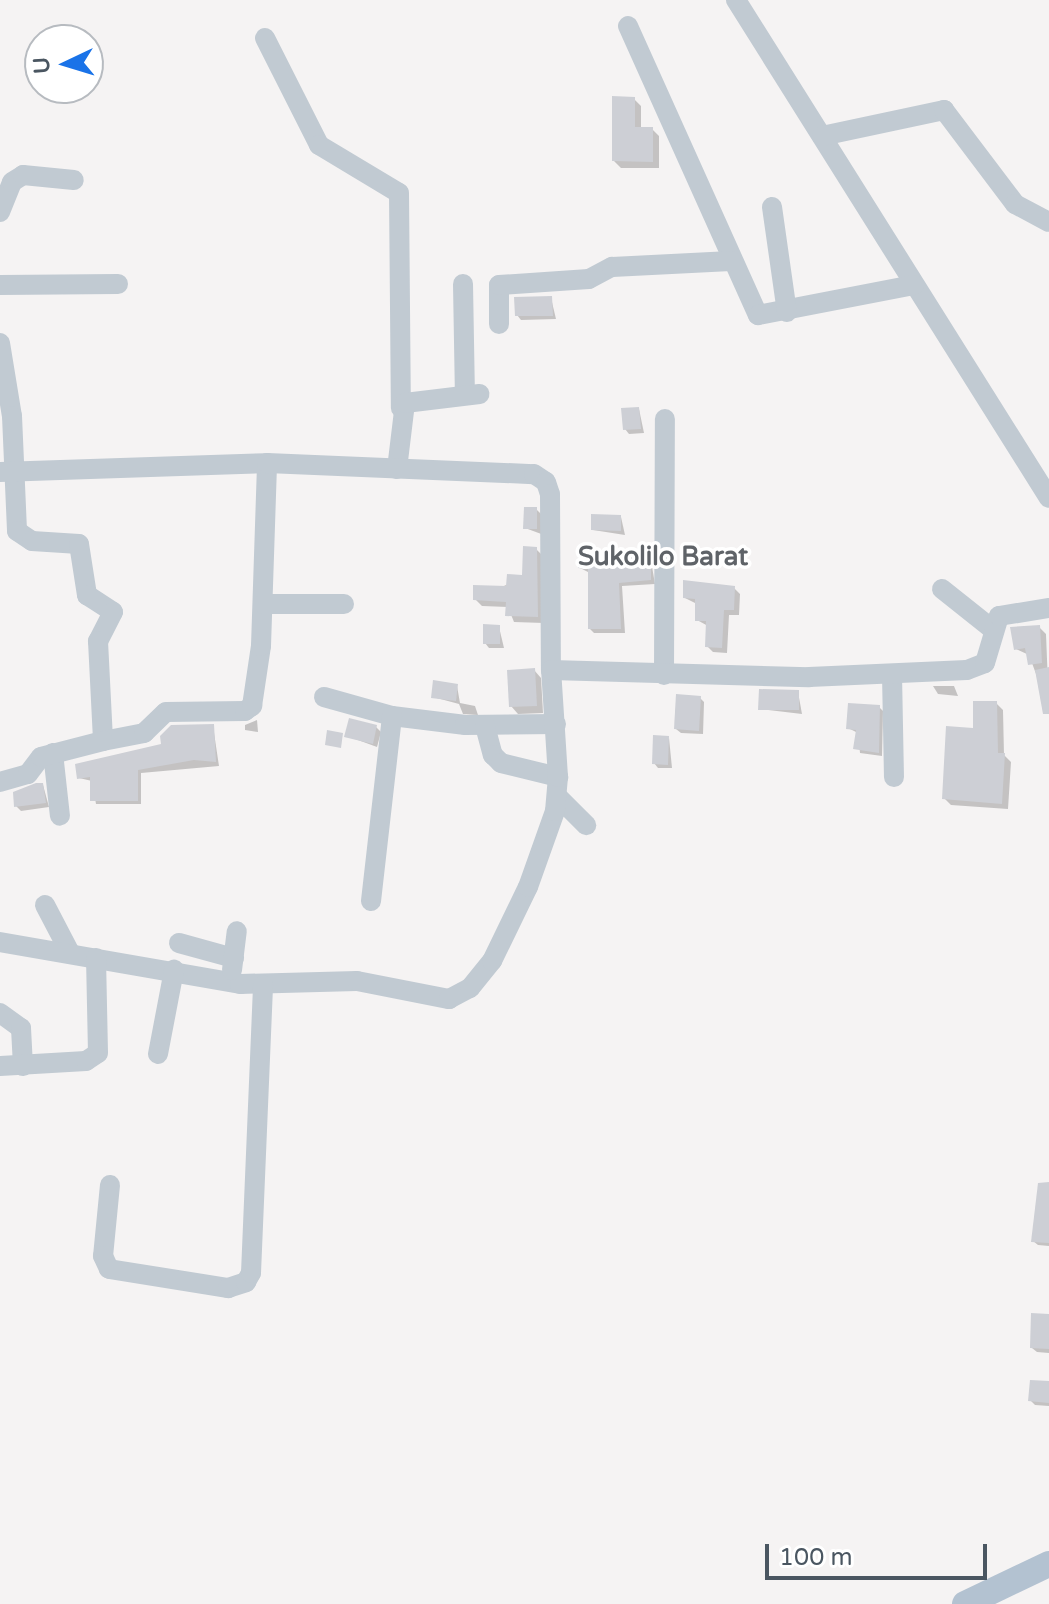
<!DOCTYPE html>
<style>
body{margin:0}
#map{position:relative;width:1049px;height:1604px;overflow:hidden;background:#f5f3f3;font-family:"Varela Round",sans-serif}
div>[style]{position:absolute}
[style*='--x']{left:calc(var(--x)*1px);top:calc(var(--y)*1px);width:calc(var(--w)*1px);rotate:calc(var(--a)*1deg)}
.shadow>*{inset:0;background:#0003}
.building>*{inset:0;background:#cdcfd5}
.minor>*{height:20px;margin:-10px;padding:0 10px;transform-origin:10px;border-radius:10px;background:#c1cad2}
.major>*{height:26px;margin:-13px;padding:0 13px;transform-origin:13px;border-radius:13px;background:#b3c2d1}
span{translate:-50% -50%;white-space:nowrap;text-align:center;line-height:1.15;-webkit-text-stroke:7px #fff;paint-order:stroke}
.quarter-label{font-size:26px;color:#5f6368;font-weight:700}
.north{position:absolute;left:24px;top:24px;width:80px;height:80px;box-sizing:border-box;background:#fff;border:2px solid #b7bbc0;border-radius:50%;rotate:266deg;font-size:22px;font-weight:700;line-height:32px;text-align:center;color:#4a5661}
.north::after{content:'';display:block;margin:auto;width:28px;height:36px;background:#1a73e8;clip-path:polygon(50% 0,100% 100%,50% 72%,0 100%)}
.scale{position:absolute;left:765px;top:1544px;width:222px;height:36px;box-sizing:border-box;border:4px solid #4a5661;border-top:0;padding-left:10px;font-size:24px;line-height:28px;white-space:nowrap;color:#4a5661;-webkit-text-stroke:6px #fff;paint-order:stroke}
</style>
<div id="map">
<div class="shadow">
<i style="clip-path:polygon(634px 99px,641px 106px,641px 129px,652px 129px,659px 136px,659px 168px,621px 168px,614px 161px)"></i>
<i style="clip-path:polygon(551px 298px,556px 319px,521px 320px,517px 315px)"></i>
<i style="clip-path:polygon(639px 409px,644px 433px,629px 434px,625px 429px)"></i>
<i style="clip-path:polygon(536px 509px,543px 516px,544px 535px,525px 528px)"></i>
<i style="clip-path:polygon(621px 517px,625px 535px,593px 530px)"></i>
<i style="clip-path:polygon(536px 549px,543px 556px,544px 623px,514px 622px,508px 607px,482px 606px,475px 599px,524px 577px)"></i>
<i style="clip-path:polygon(650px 555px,655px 584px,622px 586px,625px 633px,594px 633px,590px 629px,590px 573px,580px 568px)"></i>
<i style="clip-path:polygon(734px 588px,740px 594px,739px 615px,729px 615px,727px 653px,713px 652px,707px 646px,708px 626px,697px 620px,697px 604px,685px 598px)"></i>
<i style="clip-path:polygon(499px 627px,504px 648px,489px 648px,485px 643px)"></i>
<i style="clip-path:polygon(1039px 627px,1046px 634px,1049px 709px,1029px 655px,1016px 649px)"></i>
<i style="clip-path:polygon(534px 670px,541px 678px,543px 713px,518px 714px,511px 706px)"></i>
<i style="clip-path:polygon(457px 686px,460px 703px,475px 706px,478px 715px,463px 714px,459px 704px,433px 697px)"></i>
<i style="clip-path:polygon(933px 686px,954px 686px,958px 696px,938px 694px)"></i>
<i style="clip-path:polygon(798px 692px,802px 714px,760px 709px)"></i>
<i style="clip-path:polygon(700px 698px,704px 702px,703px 734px,681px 733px,676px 729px)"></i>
<i style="clip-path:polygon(996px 703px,1003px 710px,1004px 755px,1011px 762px,1008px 809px,951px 805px,944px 798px,975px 730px)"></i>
<i style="clip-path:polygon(879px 707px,883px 711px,882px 756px,860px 753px,858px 733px,848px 728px)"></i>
<i style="clip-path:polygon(257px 720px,258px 732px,245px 730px,245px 725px)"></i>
<i style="clip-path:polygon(213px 726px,219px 766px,141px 773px,141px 804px,96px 804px,92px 781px,79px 778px)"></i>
<i style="clip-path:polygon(376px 727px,381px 732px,377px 747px,347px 736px)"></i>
<i style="clip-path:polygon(669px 738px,672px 768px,658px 768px,654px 763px)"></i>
<i style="clip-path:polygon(43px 785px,49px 807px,21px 811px,16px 806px)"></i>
<i style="clip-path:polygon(1049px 1183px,1049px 1246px,1038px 1245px,1033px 1241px)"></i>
<i style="clip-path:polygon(1049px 1316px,1049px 1353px,1037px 1352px,1032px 1348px)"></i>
<i style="clip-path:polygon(1049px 1383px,1049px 1406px,1035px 1405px,1031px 1401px)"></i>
</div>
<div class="building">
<i style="clip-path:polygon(612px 96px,635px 97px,635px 127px,653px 127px,653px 162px,612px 161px)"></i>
<i style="clip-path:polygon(552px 296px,553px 316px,515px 316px,514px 297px)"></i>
<i style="clip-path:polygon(639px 407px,641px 429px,623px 430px,621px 408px)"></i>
<i style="clip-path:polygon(524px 507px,537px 507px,537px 529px,523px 529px)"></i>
<i style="clip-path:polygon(591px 514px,621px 515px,621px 531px,591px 530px)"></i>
<i style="clip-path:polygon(523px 546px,537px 547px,538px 617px,505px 616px,506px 602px,473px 600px,473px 585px,506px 586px,507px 574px,522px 575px)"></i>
<i style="clip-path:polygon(579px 552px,626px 557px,651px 553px,651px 580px,619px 583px,621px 629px,588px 629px,588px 569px,578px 568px)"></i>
<i style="clip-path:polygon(683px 580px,735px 586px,734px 610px,724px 610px,722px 648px,705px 647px,706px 621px,695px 621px,695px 599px,683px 598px)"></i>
<i style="clip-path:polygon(483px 624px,500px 625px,500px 644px,483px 644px)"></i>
<i style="clip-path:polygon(1040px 625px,1042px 663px,1028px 665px,1025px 648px,1014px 650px,1010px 627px)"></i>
<i style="clip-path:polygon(1049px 667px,1049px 714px,1043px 714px,1035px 670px)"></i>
<i style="clip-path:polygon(535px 668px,537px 706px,509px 707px,507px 670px)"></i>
<i style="clip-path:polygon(433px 680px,458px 684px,456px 701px,431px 698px)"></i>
<i style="clip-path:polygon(759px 689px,799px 690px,799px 710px,758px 710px)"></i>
<i style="clip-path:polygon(676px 694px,701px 696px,699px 731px,674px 729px)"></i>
<i style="clip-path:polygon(973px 701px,997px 701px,998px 753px,1005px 753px,1002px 804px,942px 799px,946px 726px,973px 728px)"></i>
<i style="clip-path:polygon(848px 703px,880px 705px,879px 753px,853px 749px,856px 730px,846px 729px)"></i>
<i style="clip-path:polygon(349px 718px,377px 725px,373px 744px,344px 737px)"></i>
<i style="clip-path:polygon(214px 724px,216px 762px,194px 760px,138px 770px,138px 801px,90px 801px,90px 777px,77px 779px,75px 764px,161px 744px,160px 736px,171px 725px)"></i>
<i style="clip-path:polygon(327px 730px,343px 733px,341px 748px,325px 745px)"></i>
<i style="clip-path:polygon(653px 735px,669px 736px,668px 765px,652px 764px)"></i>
<i style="clip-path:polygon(36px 783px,43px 783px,46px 803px,14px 807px,13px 792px)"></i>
<i style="clip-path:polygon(1049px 1182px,1049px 1243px,1031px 1242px,1038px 1183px)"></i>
<i style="clip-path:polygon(1031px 1313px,1049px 1314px,1049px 1349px,1030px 1348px)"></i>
<i style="clip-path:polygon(1030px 1380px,1049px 1381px,1049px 1403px,1028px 1401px)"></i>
</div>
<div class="minor">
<i style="--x:736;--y:0;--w:588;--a:57.85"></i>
<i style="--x:628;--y:26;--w:317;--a:65.8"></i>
<i style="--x:758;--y:315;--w:159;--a:-10.9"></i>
<i style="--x:265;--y:38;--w:120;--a:63.2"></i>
<i style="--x:319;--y:145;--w:93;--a:31"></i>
<i style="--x:399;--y:193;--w:215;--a:89.5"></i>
<i style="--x:822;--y:136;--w:125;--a:-12"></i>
<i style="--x:944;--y:110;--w:118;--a:52.9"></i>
<i style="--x:1015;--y:204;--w:38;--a:28"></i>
<i style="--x:772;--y:207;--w:106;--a:81.9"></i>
<i style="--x:0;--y:212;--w:32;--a:-68"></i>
<i style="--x:12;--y:182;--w:13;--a:-32"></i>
<i style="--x:23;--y:175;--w:51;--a:5.6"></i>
<i style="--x:463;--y:284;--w:110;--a:89"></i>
<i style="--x:0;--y:285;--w:118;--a:-0.5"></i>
<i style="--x:499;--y:324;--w:39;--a:-90"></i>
<i style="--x:499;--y:285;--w:90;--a:-3.8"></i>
<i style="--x:589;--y:279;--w:26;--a:-28"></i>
<i style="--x:612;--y:267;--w:119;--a:-2.9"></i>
<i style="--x:0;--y:343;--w:74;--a:80.7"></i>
<i style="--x:12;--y:416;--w:115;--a:87.5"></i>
<i style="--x:17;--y:531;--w:18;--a:34"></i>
<i style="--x:32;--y:541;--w:47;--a:3.7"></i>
<i style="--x:79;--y:544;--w:52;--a:81.1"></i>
<i style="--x:87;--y:595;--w:31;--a:33"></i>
<i style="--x:113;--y:612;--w:33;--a:117"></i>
<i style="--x:98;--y:641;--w:100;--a:87.1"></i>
<i style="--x:103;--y:741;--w:42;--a:-11"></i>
<i style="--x:144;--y:733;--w:30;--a:-44"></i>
<i style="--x:166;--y:712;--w:79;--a:-0.7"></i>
<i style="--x:245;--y:711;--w:9;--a:-36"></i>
<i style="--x:252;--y:706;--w:61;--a:-81.5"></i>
<i style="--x:261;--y:646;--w:183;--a:-88.1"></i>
<i style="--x:397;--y:469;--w:66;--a:-83.1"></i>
<i style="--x:405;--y:403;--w:75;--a:-6.9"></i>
<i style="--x:0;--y:472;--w:267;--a:-1.9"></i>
<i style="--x:267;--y:463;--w:267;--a:2.4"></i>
<i style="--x:534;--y:474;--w:14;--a:34"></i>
<i style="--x:546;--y:482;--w:13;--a:72"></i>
<i style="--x:550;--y:494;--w:176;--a:89.7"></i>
<i style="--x:942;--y:589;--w:63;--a:38.5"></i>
<i style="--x:263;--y:604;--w:81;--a:0"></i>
<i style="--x:892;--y:674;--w:103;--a:88.9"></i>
<i style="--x:664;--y:675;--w:256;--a:-89.8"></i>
<i style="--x:324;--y:697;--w:71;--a:15.6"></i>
<i style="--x:392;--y:716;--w:74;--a:7"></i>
<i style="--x:465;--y:725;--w:91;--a:-0.6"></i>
<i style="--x:485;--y:726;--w:30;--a:75"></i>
<i style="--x:493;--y:755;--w:11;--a:45"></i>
<i style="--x:501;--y:763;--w:59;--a:13.8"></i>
<i style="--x:53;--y:753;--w:63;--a:83.7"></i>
<i style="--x:0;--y:782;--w:29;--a:-16"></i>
<i style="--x:28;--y:774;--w:21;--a:-53"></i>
<i style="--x:41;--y:757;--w:64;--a:-14.5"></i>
<i style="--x:558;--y:797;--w:40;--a:45"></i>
<i style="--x:371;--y:901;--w:186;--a:-83.5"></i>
<i style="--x:45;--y:905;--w:52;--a:62.4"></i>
<i style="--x:0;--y:942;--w:244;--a:9.9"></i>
<i style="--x:240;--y:984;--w:117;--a:-1.5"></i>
<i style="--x:357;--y:981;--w:94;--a:11.1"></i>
<i style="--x:449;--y:999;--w:24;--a:-28"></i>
<i style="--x:470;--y:988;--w:35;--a:-51"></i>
<i style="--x:492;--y:961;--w:82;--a:-64.1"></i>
<i style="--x:528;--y:887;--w:81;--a:-70.4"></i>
<i style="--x:555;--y:811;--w:34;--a:-85"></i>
<i style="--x:558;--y:777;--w:107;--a:-93.7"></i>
<i style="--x:551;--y:670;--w:258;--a:1.6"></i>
<i style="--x:809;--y:677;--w:158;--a:-2.5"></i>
<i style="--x:967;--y:670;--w:19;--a:-21"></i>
<i style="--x:985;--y:663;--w:49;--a:-73.4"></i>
<i style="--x:999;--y:616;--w:51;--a:-9.1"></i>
<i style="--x:179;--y:943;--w:57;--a:15.3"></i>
<i style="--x:232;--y:970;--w:39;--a:-83"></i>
<i style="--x:0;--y:1013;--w:26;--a:36"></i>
<i style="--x:21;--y:1028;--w:38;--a:87"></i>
<i style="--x:158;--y:1054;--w:86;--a:-79.2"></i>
<i style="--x:0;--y:1066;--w:86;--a:-3.3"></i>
<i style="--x:86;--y:1061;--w:14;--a:-34"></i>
<i style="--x:98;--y:1053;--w:95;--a:-91.2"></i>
<i style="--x:110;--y:1185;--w:71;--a:95.6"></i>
<i style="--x:103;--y:1256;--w:14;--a:65"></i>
<i style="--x:109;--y:1269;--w:121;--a:9.1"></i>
<i style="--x:228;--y:1288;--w:19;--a:-18"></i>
<i style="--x:246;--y:1282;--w:10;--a:-61"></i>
<i style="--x:251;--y:1273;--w:288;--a:-87.6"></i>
</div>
<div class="major">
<i style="--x:965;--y:1604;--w:93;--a:-25.5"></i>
</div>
<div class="quarter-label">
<span style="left:663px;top:557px">Sukolilo Barat</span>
</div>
<div class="north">U</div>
<div class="scale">100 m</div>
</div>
